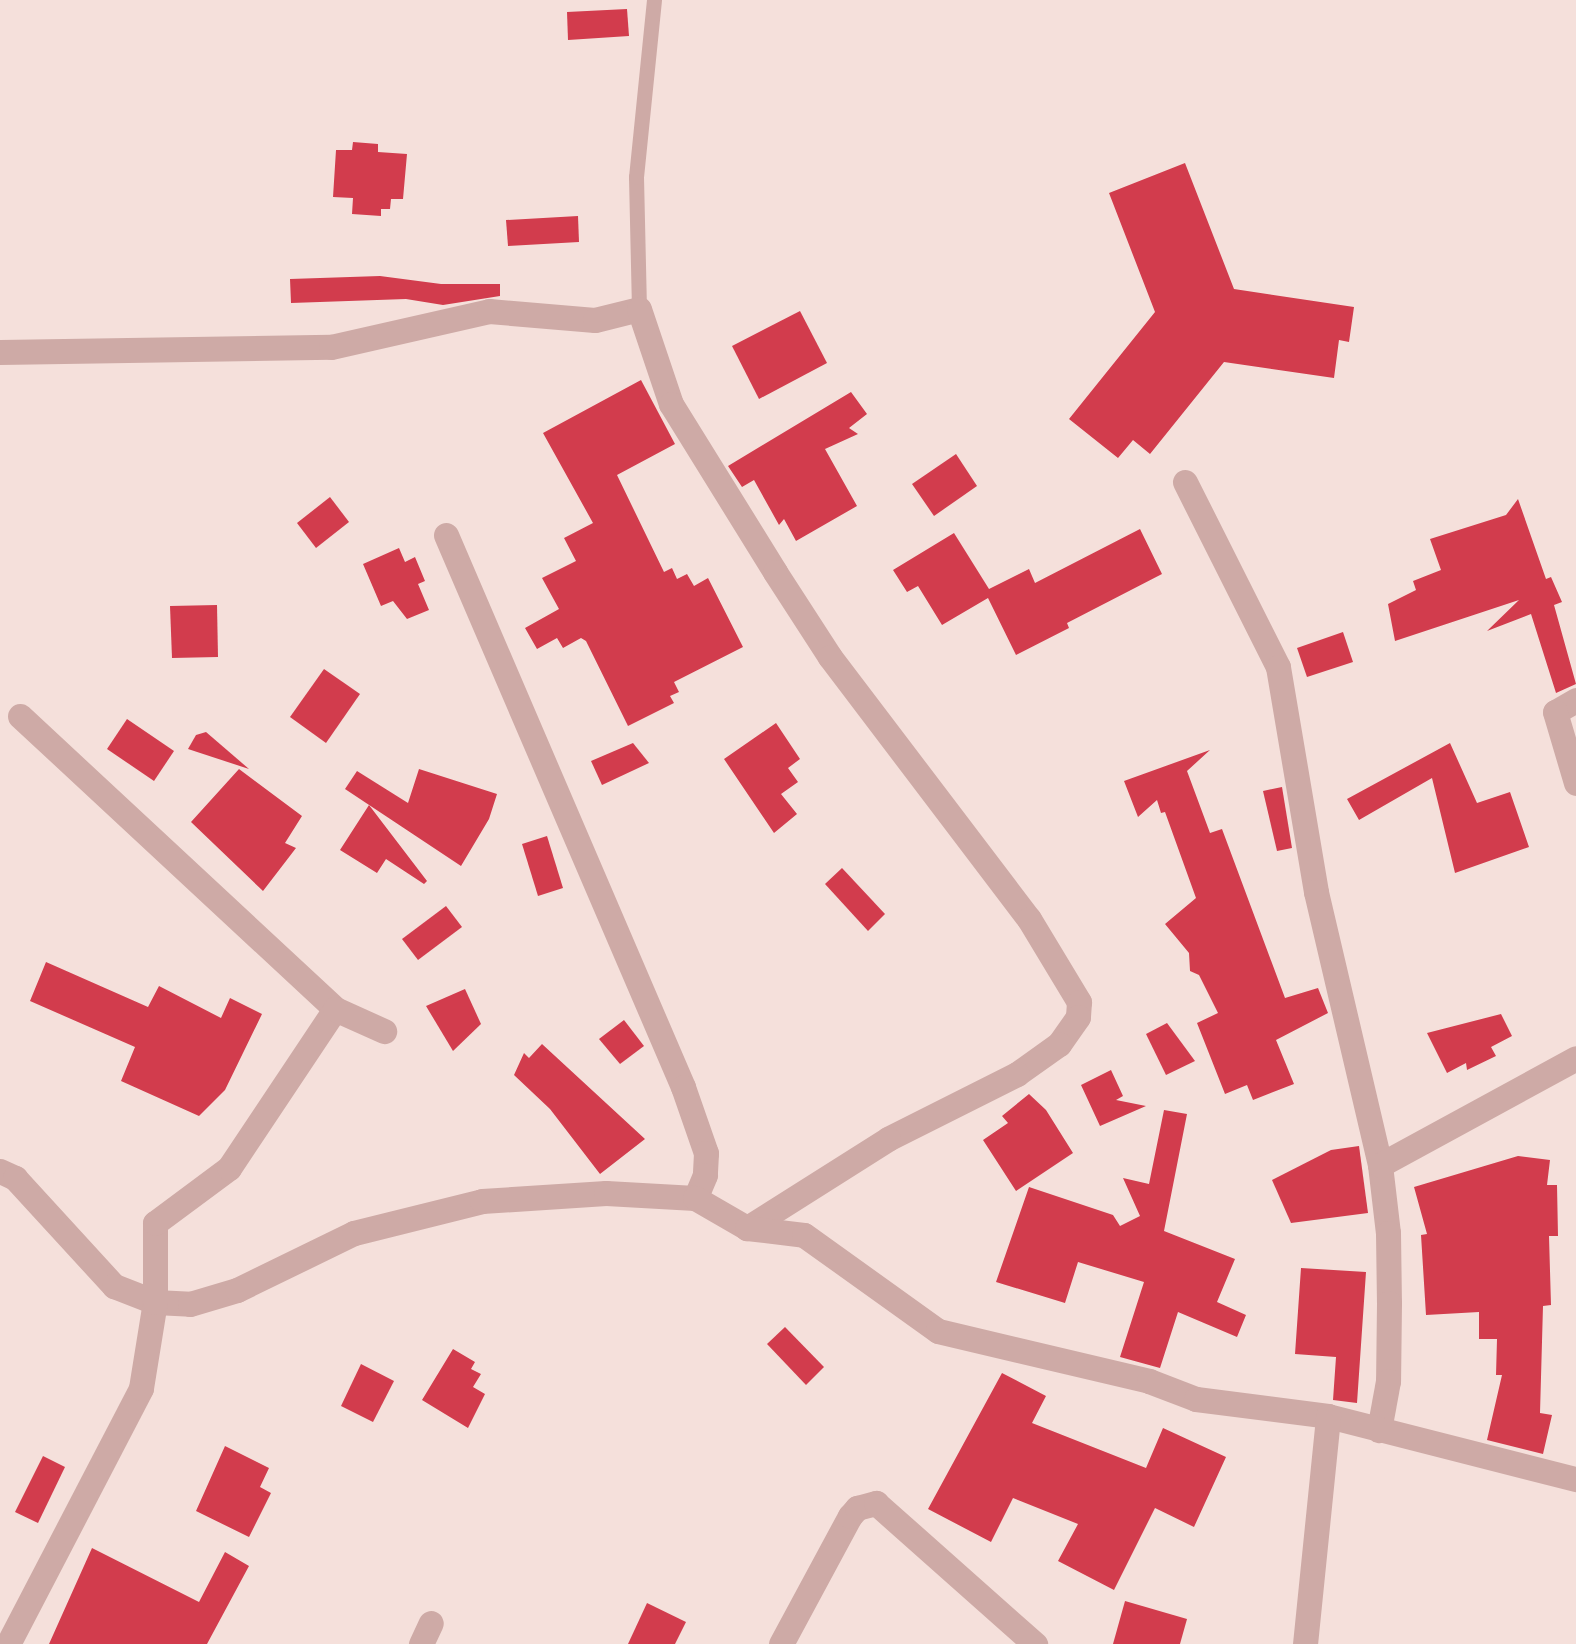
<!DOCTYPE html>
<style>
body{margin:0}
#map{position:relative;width:1576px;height:1644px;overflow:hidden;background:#f5e0db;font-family:Quicksand,sans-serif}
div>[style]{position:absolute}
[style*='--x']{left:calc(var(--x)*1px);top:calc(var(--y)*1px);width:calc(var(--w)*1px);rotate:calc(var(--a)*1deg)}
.building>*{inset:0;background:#d23c4d}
.service>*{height:15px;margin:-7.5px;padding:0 7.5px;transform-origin:7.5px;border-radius:7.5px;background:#ceaaa6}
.minor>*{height:25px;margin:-12.5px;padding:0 12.5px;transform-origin:12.5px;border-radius:12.5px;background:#ceaaa6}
span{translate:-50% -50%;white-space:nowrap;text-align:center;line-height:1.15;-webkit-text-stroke:10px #fbece8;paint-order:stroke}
</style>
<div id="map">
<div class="building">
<i style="clip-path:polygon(627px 9px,629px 36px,568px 40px,567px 12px)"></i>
<i style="clip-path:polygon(353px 142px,378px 144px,378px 152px,407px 154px,403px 199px,391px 199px,390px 209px,381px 209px,381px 216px,352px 214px,353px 198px,333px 197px,336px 150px,352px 150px)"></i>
<i style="clip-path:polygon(1185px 163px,1234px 289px,1354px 307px,1349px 342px,1339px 340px,1334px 378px,1224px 362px,1150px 454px,1133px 440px,1118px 458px,1069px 419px,1155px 312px,1109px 193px)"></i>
<i style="clip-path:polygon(578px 216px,579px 242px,508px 246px,506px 220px)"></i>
<i style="clip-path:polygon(380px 276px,441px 284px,500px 284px,500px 296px,443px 305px,406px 299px,291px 303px,290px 279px)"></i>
<i style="clip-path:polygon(800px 311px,827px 363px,759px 399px,732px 346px)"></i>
<i style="clip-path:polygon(641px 380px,675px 444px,617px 475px,664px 572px,672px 568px,677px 579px,687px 574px,694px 586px,708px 578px,743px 647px,674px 682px,679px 692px,670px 696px,674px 703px,628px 726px,586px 641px,581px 638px,563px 648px,557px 638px,537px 649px,525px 628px,559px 609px,542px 578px,576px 561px,564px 538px,593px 523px,543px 433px)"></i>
<i style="clip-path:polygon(851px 392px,867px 414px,849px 428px,858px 434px,825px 449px,857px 506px,796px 541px,784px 519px,779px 525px,754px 480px,742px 487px,728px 466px)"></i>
<i style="clip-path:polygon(956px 454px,977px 486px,934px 516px,912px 484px)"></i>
<i style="clip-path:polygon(330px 497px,349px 522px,316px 548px,297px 523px)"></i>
<i style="clip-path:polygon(1518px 499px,1546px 579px,1551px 577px,1562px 602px,1554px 605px,1576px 684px,1556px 693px,1531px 614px,1487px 631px,1519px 600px,1395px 641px,1388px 604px,1416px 590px,1413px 581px,1441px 570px,1430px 539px,1506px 515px)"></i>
<i style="clip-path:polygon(1140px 529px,1162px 574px,1067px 623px,1069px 628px,1016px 655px,988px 598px,942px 625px,918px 586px,907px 592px,893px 570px,954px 533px,989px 589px,1029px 569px,1035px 583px)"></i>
<i style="clip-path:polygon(399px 548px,405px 562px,415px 557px,425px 581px,418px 584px,429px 610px,407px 619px,393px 601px,381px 606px,363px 564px)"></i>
<i style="clip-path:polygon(217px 605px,218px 657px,172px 658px,170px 606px)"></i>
<i style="clip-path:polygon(1343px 632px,1353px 662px,1307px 677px,1297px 648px)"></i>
<i style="clip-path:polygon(324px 669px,360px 694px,326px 743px,290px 717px)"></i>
<i style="clip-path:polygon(127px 719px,174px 751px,154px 781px,107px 749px)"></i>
<i style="clip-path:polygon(776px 723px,800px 759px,788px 768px,798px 782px,781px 794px,797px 814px,774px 833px,724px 759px)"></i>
<i style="clip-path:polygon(206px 732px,249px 769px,188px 749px,196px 735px)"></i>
<i style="clip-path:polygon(633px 743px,649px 763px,602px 785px,591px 761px)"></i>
<i style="clip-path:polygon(1450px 743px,1477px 803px,1510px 792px,1529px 847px,1455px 873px,1432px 778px,1359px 820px,1347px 799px)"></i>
<i style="clip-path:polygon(1210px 750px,1187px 771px,1210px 833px,1222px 829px,1285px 998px,1318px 988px,1328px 1013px,1276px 1040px,1294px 1084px,1253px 1100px,1247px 1085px,1225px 1094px,1197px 1023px,1218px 1013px,1199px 975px,1190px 971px,1189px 953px,1165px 924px,1196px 898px,1165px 812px,1161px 813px,1157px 800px,1138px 817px,1124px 781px)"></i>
<i style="clip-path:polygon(239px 769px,302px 816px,285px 843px,296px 848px,263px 891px,191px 822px)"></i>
<i style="clip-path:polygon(419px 769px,497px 794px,489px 819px,461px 866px,345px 789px,357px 771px,408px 803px)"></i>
<i style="clip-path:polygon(1282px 787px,1292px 848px,1277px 851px,1263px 791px)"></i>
<i style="clip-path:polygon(369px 805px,427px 881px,424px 884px,386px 859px,377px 873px,340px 850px)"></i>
<i style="clip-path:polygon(547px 836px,563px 888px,538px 896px,522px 844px)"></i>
<i style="clip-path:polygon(842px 868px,885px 914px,868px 931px,825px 884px)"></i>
<i style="clip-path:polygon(446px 906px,462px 927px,418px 960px,402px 939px)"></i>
<i style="clip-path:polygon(46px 962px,148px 1007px,159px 986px,221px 1018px,230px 998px,262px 1014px,225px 1090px,199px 1116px,121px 1081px,135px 1047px,30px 1001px)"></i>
<i style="clip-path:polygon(465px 989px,481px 1024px,453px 1051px,426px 1006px)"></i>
<i style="clip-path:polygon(1501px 1014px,1512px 1036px,1491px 1047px,1496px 1056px,1467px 1070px,1466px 1063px,1447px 1073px,1427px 1033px)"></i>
<i style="clip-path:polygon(624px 1020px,644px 1046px,620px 1064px,599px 1039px)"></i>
<i style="clip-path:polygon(1167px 1023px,1195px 1061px,1166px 1075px,1146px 1034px)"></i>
<i style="clip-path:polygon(542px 1044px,645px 1139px,600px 1174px,550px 1109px,514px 1075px,524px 1053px,529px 1058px)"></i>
<i style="clip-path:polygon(1111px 1070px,1123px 1096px,1116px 1100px,1146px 1106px,1100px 1126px,1081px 1085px)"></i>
<i style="clip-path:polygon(1029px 1094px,1046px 1110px,1073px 1153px,1016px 1191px,983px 1140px,1008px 1123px,1002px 1116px)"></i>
<i style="clip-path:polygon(1164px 1110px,1187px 1114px,1164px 1231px,1235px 1259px,1217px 1302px,1246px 1315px,1237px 1337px,1178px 1312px,1160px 1368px,1120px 1357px,1144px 1282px,1078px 1262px,1065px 1303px,996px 1282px,1029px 1187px,1113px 1215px,1120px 1226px,1140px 1216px,1123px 1178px,1149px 1184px)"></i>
<i style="clip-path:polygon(1359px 1146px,1368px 1213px,1291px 1223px,1272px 1180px,1331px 1150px)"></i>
<i style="clip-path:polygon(1518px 1156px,1550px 1160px,1547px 1185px,1557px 1185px,1558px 1236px,1549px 1236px,1551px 1305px,1543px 1306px,1540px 1413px,1552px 1415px,1543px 1454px,1487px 1440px,1502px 1375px,1496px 1375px,1497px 1339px,1479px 1339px,1479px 1312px,1426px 1315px,1421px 1235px,1427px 1234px,1414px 1187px)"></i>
<i style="clip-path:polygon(1301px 1268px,1366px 1272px,1357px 1403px,1333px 1400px,1336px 1357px,1295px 1354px)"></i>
<i style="clip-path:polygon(785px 1327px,824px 1367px,806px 1385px,767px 1344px)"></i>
<i style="clip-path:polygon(453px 1349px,475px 1362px,471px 1369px,481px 1374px,473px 1387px,485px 1394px,468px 1428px,422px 1400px)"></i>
<i style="clip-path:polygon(361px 1364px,394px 1381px,373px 1422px,341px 1406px)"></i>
<i style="clip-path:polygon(1002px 1373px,1046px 1396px,1032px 1423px,1146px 1468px,1163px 1428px,1226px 1457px,1194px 1527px,1155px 1508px,1114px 1590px,1058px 1561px,1078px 1524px,1013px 1498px,991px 1542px,928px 1509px)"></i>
<i style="clip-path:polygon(225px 1446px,269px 1468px,260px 1487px,271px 1493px,249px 1537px,196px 1511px)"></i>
<i style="clip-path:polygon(43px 1456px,65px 1467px,38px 1523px,15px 1512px)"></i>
<i style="clip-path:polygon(92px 1548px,199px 1602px,225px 1552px,249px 1566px,207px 1644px,49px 1644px)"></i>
<i style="clip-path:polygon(1125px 1601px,1187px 1619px,1180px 1644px,1113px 1644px)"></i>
<i style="clip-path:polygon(647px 1603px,686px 1622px,675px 1644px,628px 1644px)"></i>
</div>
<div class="service">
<i style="--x:639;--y:309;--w:132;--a:-91.3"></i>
<i style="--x:636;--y:177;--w:178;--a:-84.2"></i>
</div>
<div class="minor">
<i style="--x:0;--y:352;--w:331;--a:-0.9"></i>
<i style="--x:331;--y:347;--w:162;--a:-12.8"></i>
<i style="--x:489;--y:311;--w:106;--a:4.9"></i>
<i style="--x:595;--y:320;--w:45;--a:-14"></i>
<i style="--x:639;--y:309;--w:100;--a:71.4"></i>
<i style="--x:671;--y:404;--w:198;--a:58.2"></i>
<i style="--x:775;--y:572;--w:101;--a:57.1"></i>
<i style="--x:830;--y:657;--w:329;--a:52.8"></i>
<i style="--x:1029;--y:919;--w:97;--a:58.9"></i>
<i style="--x:1079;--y:1002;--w:15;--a:94"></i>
<i style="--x:1078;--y:1017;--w:33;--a:125"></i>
<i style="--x:1059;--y:1044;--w:52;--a:144.5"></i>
<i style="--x:1017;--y:1074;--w:144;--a:153.3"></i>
<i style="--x:888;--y:1139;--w:167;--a:147.7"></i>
<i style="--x:1185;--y:482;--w:207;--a:63.3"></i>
<i style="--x:1278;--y:667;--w:228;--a:80.4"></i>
<i style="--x:1316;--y:892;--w:280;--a:76.8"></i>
<i style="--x:1380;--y:1165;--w:68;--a:83.3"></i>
<i style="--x:1388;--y:1233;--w:70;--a:89.2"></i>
<i style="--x:1389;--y:1303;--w:78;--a:90.7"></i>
<i style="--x:1388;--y:1381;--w:50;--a:100.4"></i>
<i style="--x:446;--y:535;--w:601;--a:66.76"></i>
<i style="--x:683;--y:1087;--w:70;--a:70.8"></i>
<i style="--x:706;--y:1153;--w:22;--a:93"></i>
<i style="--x:705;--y:1175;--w:25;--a:113"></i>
<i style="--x:1576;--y:700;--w:24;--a:150"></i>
<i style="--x:1555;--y:712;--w:74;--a:73.5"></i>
<i style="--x:20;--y:716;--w:430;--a:42.9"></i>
<i style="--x:1380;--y:1165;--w:223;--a:-28.6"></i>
<i style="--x:0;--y:1171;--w:17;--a:25"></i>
<i style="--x:15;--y:1178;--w:147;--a:47.5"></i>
<i style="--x:114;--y:1286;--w:44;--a:21.3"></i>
<i style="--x:155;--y:1302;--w:35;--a:3"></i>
<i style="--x:190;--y:1304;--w:49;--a:-16.6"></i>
<i style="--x:237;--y:1290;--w:130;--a:-26"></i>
<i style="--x:354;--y:1233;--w:132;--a:-14"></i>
<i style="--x:482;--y:1201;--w:124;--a:-3.7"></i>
<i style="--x:606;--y:1193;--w:89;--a:3.2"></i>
<i style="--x:695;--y:1198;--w:60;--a:30"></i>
<i style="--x:747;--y:1228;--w:57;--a:7"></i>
<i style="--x:804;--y:1235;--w:165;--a:35.6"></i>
<i style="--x:938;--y:1331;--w:217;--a:13.3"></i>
<i style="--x:1149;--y:1381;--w:50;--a:21"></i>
<i style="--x:1196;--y:1399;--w:133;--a:7.3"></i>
<i style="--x:1328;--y:1416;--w:256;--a:14.3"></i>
<i style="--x:8;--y:1644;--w:288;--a:-62.5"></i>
<i style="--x:141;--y:1388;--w:87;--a:-80.8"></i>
<i style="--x:155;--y:1302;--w:79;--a:-90"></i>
<i style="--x:155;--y:1223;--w:92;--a:-36.6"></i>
<i style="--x:229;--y:1168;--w:191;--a:-56.3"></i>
<i style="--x:335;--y:1009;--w:54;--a:24.2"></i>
<i style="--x:421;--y:1644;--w:23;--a:-65"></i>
<i style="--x:781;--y:1644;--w:145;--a:-61.7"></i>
<i style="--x:850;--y:1516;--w:11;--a:-49"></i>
<i style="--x:857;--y:1508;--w:20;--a:-15"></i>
<i style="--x:876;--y:1503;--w:213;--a:41.6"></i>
<i style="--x:1305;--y:1644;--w:229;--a:-84.2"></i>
</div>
</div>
